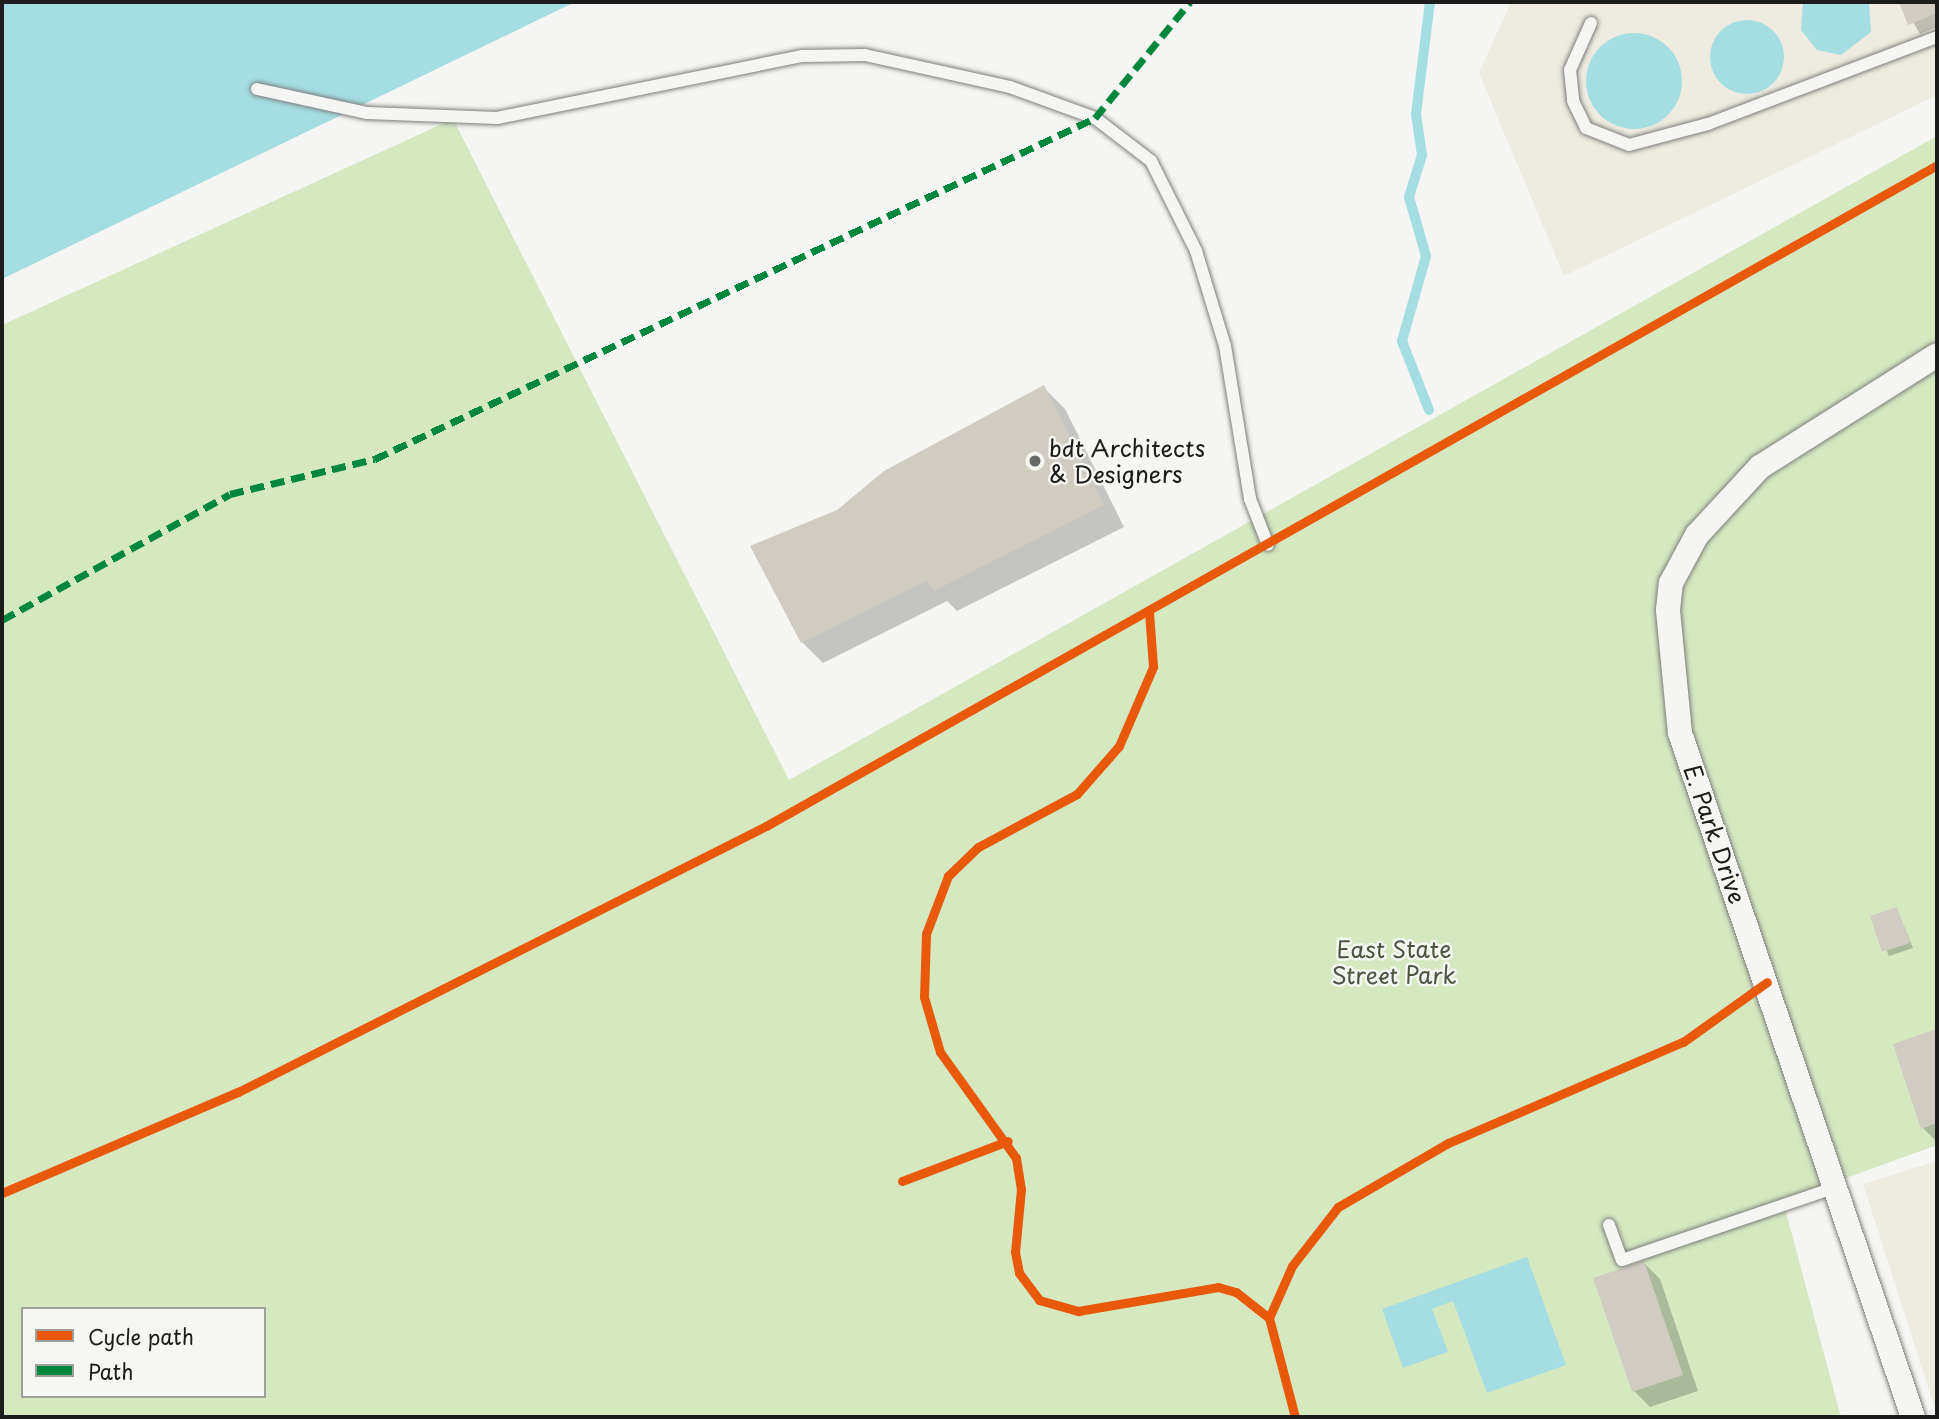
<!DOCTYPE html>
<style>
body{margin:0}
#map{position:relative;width:1939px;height:1419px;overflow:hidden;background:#f5f5f3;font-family:"Playpen Sans",sans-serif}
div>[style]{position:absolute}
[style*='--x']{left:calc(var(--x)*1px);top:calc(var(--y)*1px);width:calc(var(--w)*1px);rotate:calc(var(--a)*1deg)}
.built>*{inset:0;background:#eeebe0}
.green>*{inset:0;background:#d5e8c0}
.water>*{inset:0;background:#a4dee2}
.round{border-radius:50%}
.shadow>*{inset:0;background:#0003}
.stream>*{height:10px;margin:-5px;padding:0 5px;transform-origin:5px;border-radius:5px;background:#a4dee2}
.building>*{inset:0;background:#d1ccc2}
.roads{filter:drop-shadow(0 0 2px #7e7e7d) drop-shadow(0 0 2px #7e7e7d)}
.lane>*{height:12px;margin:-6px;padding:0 6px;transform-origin:6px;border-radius:6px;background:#f5f5f3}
.street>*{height:24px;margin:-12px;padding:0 12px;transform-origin:12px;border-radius:12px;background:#f5f5f3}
.quiet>*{height:7px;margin-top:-3.5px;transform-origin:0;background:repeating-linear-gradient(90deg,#00873e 0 14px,transparent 0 21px)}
.cycleway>*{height:9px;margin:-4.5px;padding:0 4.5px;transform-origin:4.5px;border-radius:4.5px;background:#e8590c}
.dots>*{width:19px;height:19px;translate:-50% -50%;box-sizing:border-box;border:4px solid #f6f6f2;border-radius:50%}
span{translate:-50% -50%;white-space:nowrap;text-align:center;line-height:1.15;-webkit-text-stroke:5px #f6f6f2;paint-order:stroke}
.poi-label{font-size:23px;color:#1c1c1c}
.left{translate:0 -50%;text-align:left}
.street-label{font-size:23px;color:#1c1c1c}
.park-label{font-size:23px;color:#4b5641}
.frame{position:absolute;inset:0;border:4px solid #1c1c1c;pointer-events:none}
.legend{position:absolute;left:21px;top:1307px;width:245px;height:91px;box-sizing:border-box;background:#f6f6f2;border:2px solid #9f9f9c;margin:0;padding:9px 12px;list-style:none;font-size:21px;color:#1c1c1c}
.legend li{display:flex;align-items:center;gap:14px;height:35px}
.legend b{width:35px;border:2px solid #9f9f9c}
</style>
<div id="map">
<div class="built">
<i style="clip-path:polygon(1511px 2px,1937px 2px,1937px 95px,1564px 276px,1479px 73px)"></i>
<i style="clip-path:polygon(1937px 1161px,1937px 1415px,1863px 1184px)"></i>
</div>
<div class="green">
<i style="clip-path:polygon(evenodd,453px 119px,789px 780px,1937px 136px,1937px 1145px,1783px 1201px,1841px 1417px,2px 1417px,2px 325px,453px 119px,23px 1309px,264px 1309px,264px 1396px,23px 1396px,23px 1309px)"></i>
</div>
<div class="water">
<i style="clip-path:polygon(2px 2px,575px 2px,2px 279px)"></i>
<i style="clip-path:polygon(1803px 2px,1869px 2px,1871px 32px,1841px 55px,1817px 50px,1801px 30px)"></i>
<i class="round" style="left:1710px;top:20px;width:74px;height:74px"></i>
<i class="round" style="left:1586px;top:33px;width:96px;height:96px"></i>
<i style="clip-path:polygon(1527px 1257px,1566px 1365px,1487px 1393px,1453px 1301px,1432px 1309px,1448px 1352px,1403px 1368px,1382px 1309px)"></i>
</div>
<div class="shadow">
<i style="clip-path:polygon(1901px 2px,1937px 2px,1937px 27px,1920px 34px)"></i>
<i style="clip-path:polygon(1044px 388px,1065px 409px,1124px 527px,957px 611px,947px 601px,823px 663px,802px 642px,838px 512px)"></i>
<i style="clip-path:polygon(1897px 909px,1913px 948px,1889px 956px,1872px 917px)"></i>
<i style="clip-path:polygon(1937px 1031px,1937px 1142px,1923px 1128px,1895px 1045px)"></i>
<i style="clip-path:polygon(1644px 1263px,1660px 1279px,1698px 1391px,1650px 1407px,1634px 1391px,1596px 1279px)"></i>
</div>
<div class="stream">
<i style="--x:1429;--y:410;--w:74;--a:-111.4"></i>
<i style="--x:1402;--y:341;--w:88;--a:-74.2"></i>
<i style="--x:1426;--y:256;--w:61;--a:-106.1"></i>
<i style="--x:1409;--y:197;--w:44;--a:-72.8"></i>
<i style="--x:1422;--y:155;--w:41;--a:-98.3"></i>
<i style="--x:1416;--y:114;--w:113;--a:-82.9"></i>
</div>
<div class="building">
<i style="clip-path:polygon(1899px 2px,1937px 2px,1937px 13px,1908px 25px)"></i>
<i style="clip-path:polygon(1044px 385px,1104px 505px,934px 591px,926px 581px,801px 643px,750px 546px,837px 510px,884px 471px)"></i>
<i style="clip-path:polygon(1897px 907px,1910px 943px,1882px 952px,1870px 916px)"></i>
<i style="clip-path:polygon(1937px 1029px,1937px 1123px,1921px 1129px,1893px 1044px)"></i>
<i style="clip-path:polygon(1644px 1261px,1683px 1375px,1632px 1392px,1593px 1278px)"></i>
</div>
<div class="roads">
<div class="lane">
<i style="--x:1591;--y:23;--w:51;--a:114.1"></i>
<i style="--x:1570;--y:70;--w:31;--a:84"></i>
<i style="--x:1573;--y:101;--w:30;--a:64"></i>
<i style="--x:1586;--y:128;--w:46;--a:21.6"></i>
<i style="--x:1629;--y:145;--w:82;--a:-14.9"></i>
<i style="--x:1708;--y:124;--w:245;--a:-20.8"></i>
<i style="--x:257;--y:89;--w:113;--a:12.3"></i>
<i style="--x:367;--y:113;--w:130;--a:2.2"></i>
<i style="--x:497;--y:118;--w:312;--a:-11.5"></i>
<i style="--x:803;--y:56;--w:62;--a:-0.9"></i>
<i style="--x:865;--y:55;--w:148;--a:12.4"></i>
<i style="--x:1010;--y:87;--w:90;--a:20"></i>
<i style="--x:1095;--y:118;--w:71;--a:37.5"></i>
<i style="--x:1151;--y:161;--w:101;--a:63.4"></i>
<i style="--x:1196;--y:251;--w:99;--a:73"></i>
<i style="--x:1225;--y:346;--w:155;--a:80.7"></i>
<i style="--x:1250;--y:499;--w:49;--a:68.6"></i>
<i style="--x:1609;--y:1225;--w:37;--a:70"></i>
<i style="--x:1622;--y:1260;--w:226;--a:-18.8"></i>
</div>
<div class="street">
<i style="--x:1913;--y:1417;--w:723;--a:-108.81"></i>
<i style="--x:1680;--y:733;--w:124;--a:-95.6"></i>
<i style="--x:1668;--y:610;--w:27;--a:-84"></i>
<i style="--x:1671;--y:583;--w:55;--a:-61.6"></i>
<i style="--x:1697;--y:535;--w:93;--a:-47.2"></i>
<i style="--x:1760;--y:467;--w:209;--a:-32.3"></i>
</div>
</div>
<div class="quiet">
<i style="--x:2;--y:620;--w:260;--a:-28.9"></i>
<i style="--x:230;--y:494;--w:149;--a:-13.6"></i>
<i style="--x:375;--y:459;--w:797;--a:-25.34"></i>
<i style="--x:1095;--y:118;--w:150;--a:-50.7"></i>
</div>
<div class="cycleway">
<i style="--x:1149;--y:612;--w:55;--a:85.8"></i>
<i style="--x:1153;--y:667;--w:86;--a:113.3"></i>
<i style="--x:1119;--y:746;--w:64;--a:131.2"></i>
<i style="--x:1077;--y:794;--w:112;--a:151.8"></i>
<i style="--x:978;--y:847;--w:42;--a:136"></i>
<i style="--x:948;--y:876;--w:62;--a:110.8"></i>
<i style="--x:926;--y:934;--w:63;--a:91.8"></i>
<i style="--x:924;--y:997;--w:57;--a:73.8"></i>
<i style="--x:940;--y:1052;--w:130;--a:54.4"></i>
<i style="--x:1016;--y:1158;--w:31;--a:81"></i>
<i style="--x:1021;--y:1189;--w:63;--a:95.4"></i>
<i style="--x:1015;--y:1252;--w:21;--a:79"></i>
<i style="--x:1019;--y:1273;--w:34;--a:53"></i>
<i style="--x:1039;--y:1300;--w:41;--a:15.8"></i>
<i style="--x:1078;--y:1311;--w:142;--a:-9.7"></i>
<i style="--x:1218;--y:1287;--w:19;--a:16"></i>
<i style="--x:1236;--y:1292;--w:42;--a:38.2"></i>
<i style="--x:902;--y:1181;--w:113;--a:-20.7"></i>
<i style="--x:2;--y:1193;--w:257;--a:-23.2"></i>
<i style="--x:238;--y:1092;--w:591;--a:-26.74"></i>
<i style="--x:766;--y:826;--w:1345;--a:-29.44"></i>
<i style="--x:1295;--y:1417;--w:102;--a:-104.7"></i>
<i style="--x:1269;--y:1318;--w:57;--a:-66.1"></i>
<i style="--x:1292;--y:1266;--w:75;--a:-52.1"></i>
<i style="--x:1338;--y:1207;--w:127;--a:-30.2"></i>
<i style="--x:1448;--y:1143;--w:256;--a:-23.3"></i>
<i style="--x:1683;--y:1042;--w:103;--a:-35.5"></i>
</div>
<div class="dots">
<i style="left:1035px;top:461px;background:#686867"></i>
</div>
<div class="poi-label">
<span class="left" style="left:1049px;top:461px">bdt Architects<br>&amp; Designers</span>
</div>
<div class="street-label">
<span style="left:1715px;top:834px;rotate:71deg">E. Park Drive</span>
</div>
<div class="park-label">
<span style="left:1394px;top:962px">East State<br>Street Park</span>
</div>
<div class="frame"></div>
<ul class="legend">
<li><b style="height:9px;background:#e8590c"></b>Cycle path</li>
<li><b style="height:9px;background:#00873e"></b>Path</li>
</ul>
</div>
